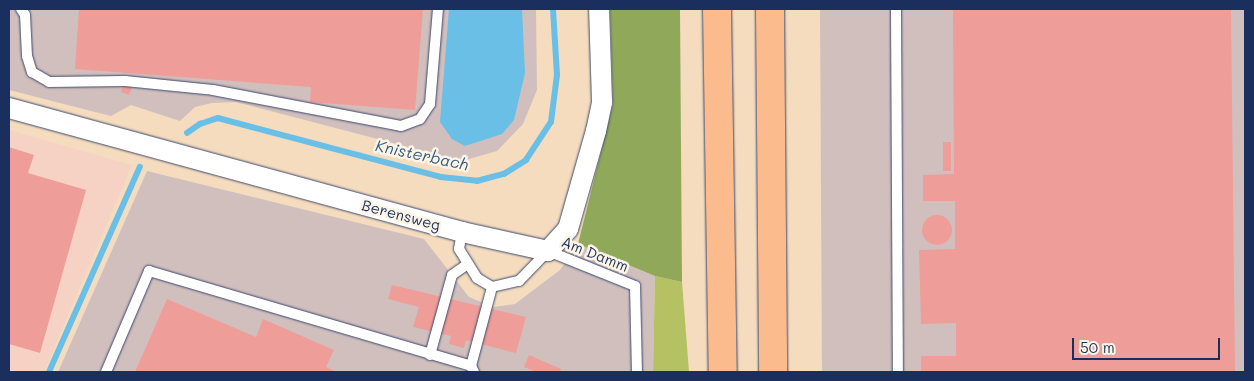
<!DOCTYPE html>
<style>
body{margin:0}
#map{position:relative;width:1254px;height:381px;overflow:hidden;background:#f5dcbf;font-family:Mali,sans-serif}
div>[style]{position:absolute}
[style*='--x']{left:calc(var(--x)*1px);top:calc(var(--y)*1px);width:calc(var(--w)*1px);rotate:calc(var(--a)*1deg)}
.built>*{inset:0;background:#f6d2c4}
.industrial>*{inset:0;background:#d1bfbe}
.green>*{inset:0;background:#b4c264}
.forest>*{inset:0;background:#8fa85a}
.water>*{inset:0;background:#6abfe6}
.stream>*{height:5.5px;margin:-2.75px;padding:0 2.75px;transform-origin:2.75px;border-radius:2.75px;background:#6abfe6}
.building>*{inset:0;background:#ef9d98}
.round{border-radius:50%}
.roads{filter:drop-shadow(0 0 1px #3c496d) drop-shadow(0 0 1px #3c496d)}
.service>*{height:10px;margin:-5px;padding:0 5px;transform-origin:5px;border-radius:5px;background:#fff}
.minor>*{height:20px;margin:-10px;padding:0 10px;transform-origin:10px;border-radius:10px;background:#fff}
.motorway>*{height:28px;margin:-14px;padding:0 14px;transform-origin:14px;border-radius:14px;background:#fbbb8d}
span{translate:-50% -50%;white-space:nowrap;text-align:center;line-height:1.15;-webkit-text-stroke:5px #fcf5e5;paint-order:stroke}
.street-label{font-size:15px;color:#1b2f5e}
.water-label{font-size:16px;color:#335a87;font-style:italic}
.frame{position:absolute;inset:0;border:10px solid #1b2f5e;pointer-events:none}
.scale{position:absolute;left:1072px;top:338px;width:148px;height:22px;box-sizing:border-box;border:2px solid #1b2f5e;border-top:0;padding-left:6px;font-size:15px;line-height:18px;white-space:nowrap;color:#1b2f5e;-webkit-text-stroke:4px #fcf5e5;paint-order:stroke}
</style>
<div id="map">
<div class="built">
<i style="clip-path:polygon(9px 130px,132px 165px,44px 372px,9px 372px)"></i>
</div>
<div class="industrial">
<i style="clip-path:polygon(9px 9px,536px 9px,537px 90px,523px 124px,497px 151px,462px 161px,236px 102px,212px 103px,195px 107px,180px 121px,131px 105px,111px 116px,9px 90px)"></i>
<i style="clip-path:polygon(820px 9px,1245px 9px,1245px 372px,822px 372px)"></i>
<i style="clip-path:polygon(147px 171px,424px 239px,469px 297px,493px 307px,515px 304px,560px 270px,578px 244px,655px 276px,653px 372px,58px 372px)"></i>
</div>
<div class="green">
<i style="clip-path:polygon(655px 276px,682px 282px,689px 372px,653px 372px)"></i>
</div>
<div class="forest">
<i style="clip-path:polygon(610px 9px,680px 9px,682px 282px,655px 276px,578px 244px,613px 104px)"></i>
</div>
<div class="water">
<i style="clip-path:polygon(449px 9px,522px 9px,525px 73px,514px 120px,502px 134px,465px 146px,452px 139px,440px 122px)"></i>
</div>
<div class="stream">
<i style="--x:187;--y:133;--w:16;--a:-35"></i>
<i style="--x:200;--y:124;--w:19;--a:-18"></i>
<i style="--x:218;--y:118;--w:231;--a:14.8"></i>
<i style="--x:441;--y:177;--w:36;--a:6"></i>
<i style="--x:477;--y:181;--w:28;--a:-15"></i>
<i style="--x:504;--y:174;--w:26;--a:-32"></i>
<i style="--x:526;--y:160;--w:45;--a:-56.7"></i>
<i style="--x:551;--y:122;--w:47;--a:-82.7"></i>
<i style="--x:557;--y:75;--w:66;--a:-93.5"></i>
<i style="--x:49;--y:372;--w:224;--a:-66.1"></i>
</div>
<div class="building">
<i style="clip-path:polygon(79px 9px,423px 9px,415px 110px,310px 102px,311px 87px,75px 69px)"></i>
<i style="clip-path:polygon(953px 9px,1231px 9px,1235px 372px,921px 372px,921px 356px,956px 356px,956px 323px,921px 324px,919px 250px,955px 249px,955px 201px,923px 201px,923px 175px,954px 174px)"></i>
<i style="clip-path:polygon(123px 85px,132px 87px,129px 95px,121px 92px)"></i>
<i style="clip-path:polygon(943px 142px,951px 142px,951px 171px,943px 171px)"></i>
<i style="clip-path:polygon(9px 147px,34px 155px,28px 173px,86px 190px,40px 353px,9px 344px)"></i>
<i class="round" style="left:922px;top:215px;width:30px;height:30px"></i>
<i style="clip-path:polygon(392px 285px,526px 317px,516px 353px,466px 340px,464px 348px,449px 344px,451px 336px,413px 327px,419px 307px,388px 299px)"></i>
<i style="clip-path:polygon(167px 299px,256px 337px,263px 319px,334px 350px,326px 367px,337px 372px,135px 372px)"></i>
<i style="clip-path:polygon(529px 355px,561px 369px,560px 372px,537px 372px,524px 367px)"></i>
</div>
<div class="roads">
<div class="service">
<i style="--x:21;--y:9;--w:7;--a:56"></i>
<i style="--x:25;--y:15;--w:41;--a:87.2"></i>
<i style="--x:27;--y:56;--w:17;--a:73"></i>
<i style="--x:32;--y:72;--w:20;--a:30"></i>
<i style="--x:49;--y:82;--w:76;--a:-0.8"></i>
<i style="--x:125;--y:81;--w:88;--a:5.8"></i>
<i style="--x:213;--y:90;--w:191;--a:10.8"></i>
<i style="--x:401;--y:126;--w:20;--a:-20"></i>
<i style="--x:420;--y:119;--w:18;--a:-56"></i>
<i style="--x:430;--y:104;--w:95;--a:-85.2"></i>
<i style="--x:896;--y:9;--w:363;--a:89.7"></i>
<i style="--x:462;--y:232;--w:17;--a:100"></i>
<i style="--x:459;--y:249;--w:34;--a:58"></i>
<i style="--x:477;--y:278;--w:17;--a:31"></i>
<i style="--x:492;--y:287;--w:28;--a:-13"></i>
<i style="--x:519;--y:281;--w:42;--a:-46"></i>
<i style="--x:548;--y:251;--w:94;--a:21.9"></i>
<i style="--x:635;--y:286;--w:86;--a:88.7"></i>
<i style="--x:430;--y:355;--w:83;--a:-74.6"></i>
<i style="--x:452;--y:275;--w:19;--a:-35"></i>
<i style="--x:471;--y:366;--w:82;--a:-75.1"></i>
<i style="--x:106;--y:372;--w:110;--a:-66.9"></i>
<i style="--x:149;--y:271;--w:336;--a:16.4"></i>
<i style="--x:471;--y:366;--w:7;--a:63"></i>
</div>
<div class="minor">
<i style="--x:9;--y:108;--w:470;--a:15.3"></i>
<i style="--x:462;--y:232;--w:88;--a:12.5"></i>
<i style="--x:548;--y:251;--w:30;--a:-48"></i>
<i style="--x:568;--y:229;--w:102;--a:-74.1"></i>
<i style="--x:596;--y:131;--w:30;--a:-78"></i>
<i style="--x:602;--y:102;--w:93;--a:-91.8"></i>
</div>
<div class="motorway">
<i style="--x:717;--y:9;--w:363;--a:89.1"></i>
<i style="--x:770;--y:9;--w:363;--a:89.5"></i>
</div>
</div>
<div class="street-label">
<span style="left:401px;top:215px;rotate:15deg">Berensweg</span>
<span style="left:595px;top:254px;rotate:22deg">Am Damm</span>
</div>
<div class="water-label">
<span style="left:422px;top:155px;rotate:12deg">Knisterbach</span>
</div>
<div class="frame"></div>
<div class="scale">50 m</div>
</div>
